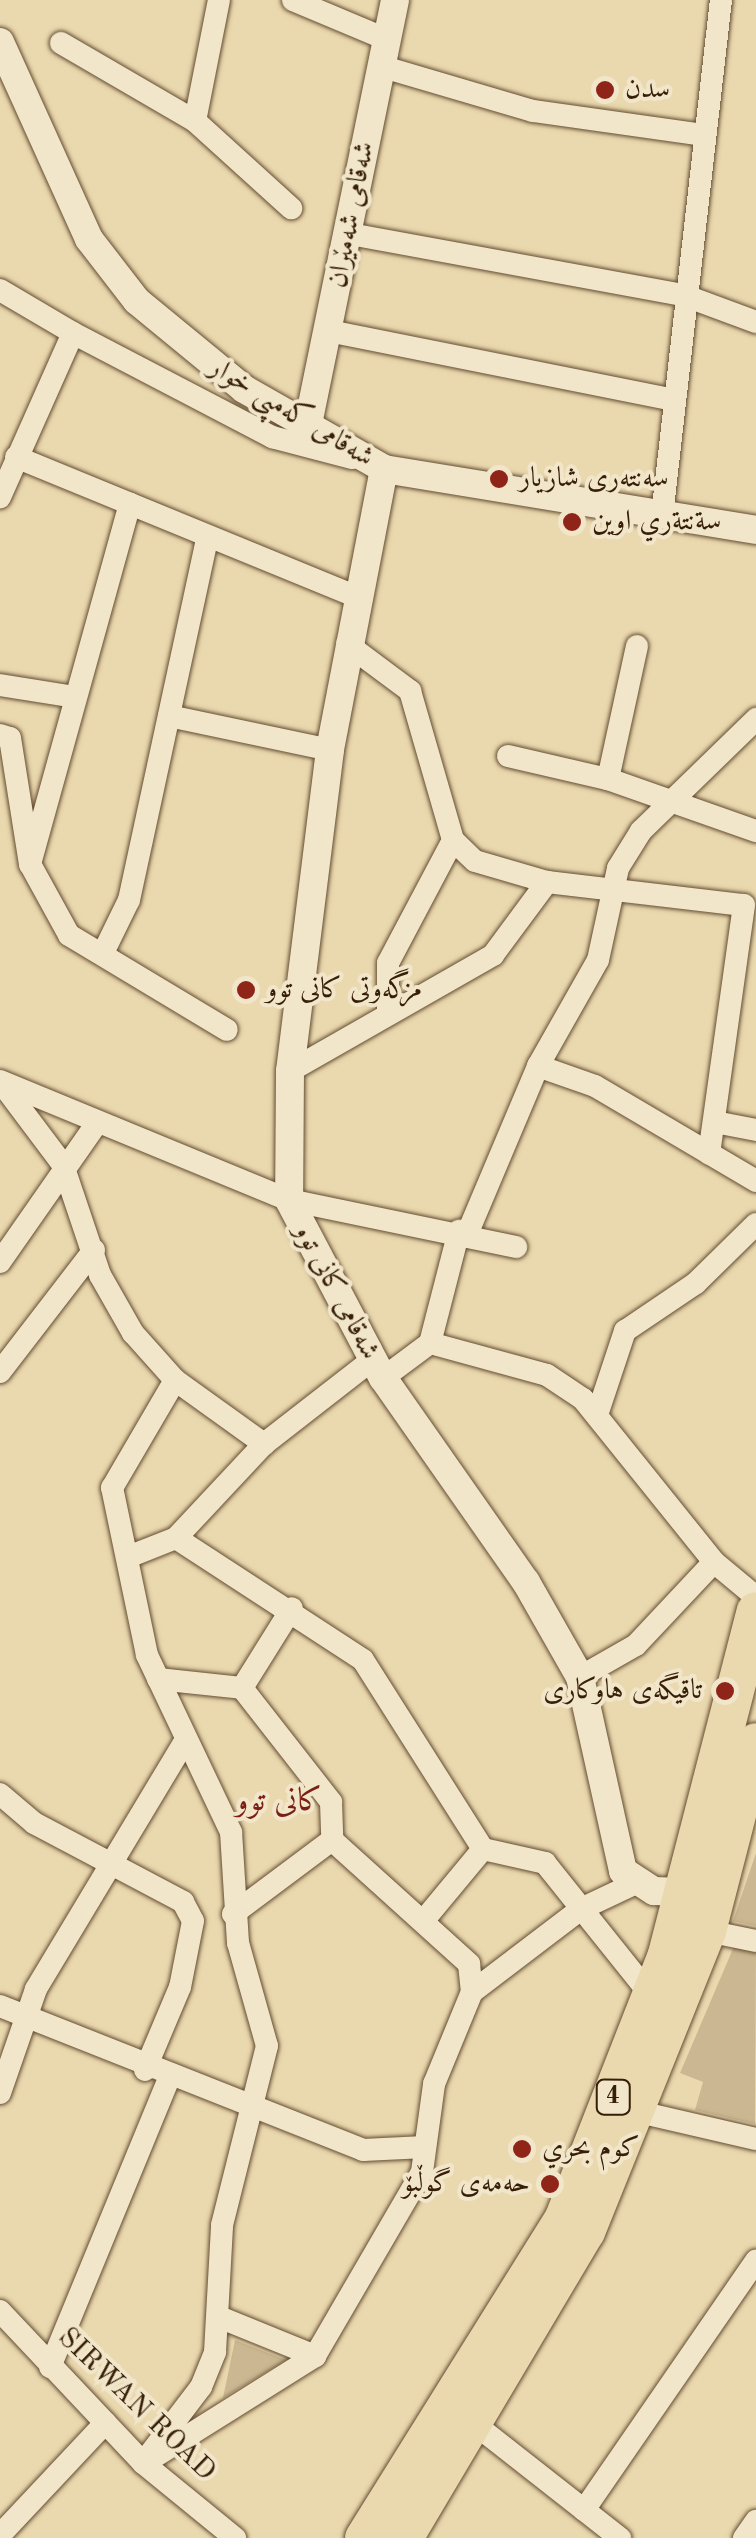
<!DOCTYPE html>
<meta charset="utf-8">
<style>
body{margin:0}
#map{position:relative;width:756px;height:2538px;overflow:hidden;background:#ead8ae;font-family:"Old Standard TT",Amiri,serif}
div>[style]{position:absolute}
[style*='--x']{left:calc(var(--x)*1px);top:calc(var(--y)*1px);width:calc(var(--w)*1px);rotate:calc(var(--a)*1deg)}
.green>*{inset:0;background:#cbb892}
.roads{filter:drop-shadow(0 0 2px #634c31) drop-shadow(0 0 2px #634c31)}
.minor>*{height:22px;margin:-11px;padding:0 11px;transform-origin:11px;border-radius:11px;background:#f1e6ca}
.tertiary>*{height:28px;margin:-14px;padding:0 14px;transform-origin:14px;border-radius:14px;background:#f1e6ca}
.trunk>*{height:38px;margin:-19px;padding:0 19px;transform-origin:19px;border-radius:19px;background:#ead8ae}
.dots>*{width:28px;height:28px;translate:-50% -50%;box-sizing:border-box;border:5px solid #f1e6ca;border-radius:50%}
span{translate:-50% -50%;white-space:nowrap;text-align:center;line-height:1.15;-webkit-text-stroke:8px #f1e6ca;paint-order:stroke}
.shield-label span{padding:2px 8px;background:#f1e6ca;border:2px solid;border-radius:8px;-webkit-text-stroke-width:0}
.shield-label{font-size:25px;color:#361e07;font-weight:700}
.poi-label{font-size:28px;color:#361e07}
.left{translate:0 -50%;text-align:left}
.right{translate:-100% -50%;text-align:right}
.street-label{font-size:28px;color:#361e07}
.quarter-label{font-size:32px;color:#7a1f14}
</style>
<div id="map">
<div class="green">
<i style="clip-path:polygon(756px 1853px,756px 1926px,733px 1921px)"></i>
<i style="clip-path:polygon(735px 1944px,756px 1949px,755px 2124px,695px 2110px,703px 2082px,680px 2073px)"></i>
<i style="clip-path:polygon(235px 2340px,286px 2360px,223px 2398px)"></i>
</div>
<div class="roads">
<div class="minor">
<i style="--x:293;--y:0;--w:101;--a:22.8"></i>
<i style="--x:61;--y:43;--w:155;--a:30.2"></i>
<i style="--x:195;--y:121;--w:130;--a:42.2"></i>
<i style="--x:380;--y:66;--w:159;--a:16.4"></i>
<i style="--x:533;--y:111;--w:173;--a:8"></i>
<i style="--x:195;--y:121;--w:123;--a:-78.8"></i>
<i style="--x:350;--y:234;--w:339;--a:10.4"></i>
<i style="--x:683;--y:295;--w:78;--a:20.3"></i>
<i style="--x:0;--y:290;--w:85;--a:30.5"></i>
<i style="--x:73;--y:333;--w:180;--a:114"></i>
<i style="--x:329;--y:331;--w:348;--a:11.3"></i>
<i style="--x:73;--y:333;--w:225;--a:27.6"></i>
<i style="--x:272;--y:437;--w:83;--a:14.7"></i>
<i style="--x:16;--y:457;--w:366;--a:22.3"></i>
<i style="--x:662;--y:516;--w:519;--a:-83.48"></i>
<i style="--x:347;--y:644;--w:79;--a:36.7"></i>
<i style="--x:410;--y:691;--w:155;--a:73.9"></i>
<i style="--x:453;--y:840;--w:30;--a:44"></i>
<i style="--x:475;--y:861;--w:75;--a:16.3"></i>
<i style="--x:547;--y:882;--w:198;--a:6.7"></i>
<i style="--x:744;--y:905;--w:251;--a:98"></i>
<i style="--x:0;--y:685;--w:76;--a:9.1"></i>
<i style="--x:169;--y:716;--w:165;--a:11.9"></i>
<i style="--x:0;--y:735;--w:10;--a:17"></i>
<i style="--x:10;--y:738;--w:128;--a:81"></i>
<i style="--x:30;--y:864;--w:81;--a:61.2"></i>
<i style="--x:69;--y:935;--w:184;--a:31"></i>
<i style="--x:508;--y:756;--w:103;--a:13"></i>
<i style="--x:608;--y:779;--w:157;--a:19.4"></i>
<i style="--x:608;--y:779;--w:136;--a:-77.7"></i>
<i style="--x:30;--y:864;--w:374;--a:-74.5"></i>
<i style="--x:103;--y:953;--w:59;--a:-63.9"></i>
<i style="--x:129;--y:900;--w:370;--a:-77.8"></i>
<i style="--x:388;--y:1010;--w:47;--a:-90"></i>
<i style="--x:388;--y:963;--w:139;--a:-62.1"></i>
<i style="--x:538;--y:1066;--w:60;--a:19.3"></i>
<i style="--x:595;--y:1086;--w:187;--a:30.5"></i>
<i style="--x:290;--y:1071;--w:234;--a:-29.7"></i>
<i style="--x:493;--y:955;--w:91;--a:-53.5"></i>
<i style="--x:0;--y:1081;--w:313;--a:22.4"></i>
<i style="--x:289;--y:1200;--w:232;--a:11.7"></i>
<i style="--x:3;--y:1085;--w:100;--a:53.1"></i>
<i style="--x:63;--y:1165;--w:116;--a:71.4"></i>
<i style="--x:100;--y:1275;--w:67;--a:60.4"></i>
<i style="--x:133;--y:1333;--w:63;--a:48.2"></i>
<i style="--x:175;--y:1380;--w:110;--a:35.7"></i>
<i style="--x:720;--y:1123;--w:37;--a:11"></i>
<i style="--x:468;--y:1232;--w:180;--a:-67.1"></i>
<i style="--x:538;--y:1066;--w:122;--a:-60.5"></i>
<i style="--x:598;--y:960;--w:94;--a:-77.7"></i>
<i style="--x:618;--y:868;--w:44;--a:-58.1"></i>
<i style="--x:641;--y:831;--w:161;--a:-44.2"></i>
<i style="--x:0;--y:1262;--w:166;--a:-55.1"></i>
<i style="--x:430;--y:1343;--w:121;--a:15.3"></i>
<i style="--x:547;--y:1375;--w:43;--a:33.7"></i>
<i style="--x:583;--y:1399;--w:209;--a:51.2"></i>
<i style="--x:714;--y:1562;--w:55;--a:39.8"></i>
<i style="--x:0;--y:1372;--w:154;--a:-52.4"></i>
<i style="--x:383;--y:1378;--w:59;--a:-36.7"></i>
<i style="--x:430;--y:1343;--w:116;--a:-75.5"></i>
<i style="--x:597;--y:1415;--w:89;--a:-71.6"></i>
<i style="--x:625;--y:1331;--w:86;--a:-34.1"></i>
<i style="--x:696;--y:1283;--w:84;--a:-44.5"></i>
<i style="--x:176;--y:1538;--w:223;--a:33.1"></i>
<i style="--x:363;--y:1660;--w:224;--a:57.6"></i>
<i style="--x:483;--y:1849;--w:64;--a:12.7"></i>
<i style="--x:545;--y:1863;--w:173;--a:51.3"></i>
<i style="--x:128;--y:1557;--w:52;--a:-21.6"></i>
<i style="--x:176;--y:1538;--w:129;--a:-46.9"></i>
<i style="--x:264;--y:1444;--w:137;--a:-37.9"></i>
<i style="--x:580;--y:1677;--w:64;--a:-29.7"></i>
<i style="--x:636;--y:1645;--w:114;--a:-46.8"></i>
<i style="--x:158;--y:1679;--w:84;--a:6.1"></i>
<i style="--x:242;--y:1688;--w:145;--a:52"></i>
<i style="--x:331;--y:1802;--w:38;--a:88"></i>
<i style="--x:332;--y:1840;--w:185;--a:42.1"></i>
<i style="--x:469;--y:1964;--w:28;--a:84"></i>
<i style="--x:242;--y:1688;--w:94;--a:-58"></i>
<i style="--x:0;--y:1794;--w:45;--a:40.5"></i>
<i style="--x:34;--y:1823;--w:169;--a:27.9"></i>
<i style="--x:183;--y:1902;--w:21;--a:62"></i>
<i style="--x:193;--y:1921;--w:67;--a:101.1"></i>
<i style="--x:180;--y:1987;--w:90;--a:112.9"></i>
<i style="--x:233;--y:1914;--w:124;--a:-36.8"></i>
<i style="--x:424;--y:1920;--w:92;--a:-50.3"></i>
<i style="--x:707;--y:1931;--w:50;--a:11.5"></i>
<i style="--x:0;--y:2006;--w:391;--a:21.6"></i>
<i style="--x:363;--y:2150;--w:62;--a:-2.8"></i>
<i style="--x:0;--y:2093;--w:110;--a:-70.9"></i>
<i style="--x:36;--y:1989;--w:289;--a:-59"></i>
<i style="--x:639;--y:2112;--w:120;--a:13"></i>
<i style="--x:0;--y:2311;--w:209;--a:46.7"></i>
<i style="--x:143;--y:2463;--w:119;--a:39.2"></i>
<i style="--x:219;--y:2317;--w:104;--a:22.1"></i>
<i style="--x:50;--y:2367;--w:313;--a:-67.6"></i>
<i style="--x:477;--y:2426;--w:182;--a:38.1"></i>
<i style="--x:151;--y:2459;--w:194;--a:-32.1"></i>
<i style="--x:315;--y:2356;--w:213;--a:-59.8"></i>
<i style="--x:422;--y:2172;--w:89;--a:-82.2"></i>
<i style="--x:434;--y:2084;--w:100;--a:-67.6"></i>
<i style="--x:472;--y:1992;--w:137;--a:-37.3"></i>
<i style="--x:581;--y:1909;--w:59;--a:-25.3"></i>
<i style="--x:143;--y:2463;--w:96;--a:-52.7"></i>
<i style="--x:201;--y:2387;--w:38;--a:-68"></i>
<i style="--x:215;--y:2352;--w:127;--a:-86.8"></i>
<i style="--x:222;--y:2225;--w:185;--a:-75.9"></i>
<i style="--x:267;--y:2046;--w:107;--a:-105.7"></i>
<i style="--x:238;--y:1943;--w:111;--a:-93.6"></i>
<i style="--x:231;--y:1832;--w:196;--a:-115.4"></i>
<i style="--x:147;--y:1655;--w:171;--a:-101.8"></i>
<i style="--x:112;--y:1488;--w:125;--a:-59.7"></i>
<i style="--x:584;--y:2510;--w:303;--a:-55.4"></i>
<i style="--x:0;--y:2535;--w:154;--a:-46.8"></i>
<i style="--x:744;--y:2538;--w:21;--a:-55"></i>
</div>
<div class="tertiary">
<i style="--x:0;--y:42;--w:216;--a:65.7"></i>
<i style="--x:89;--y:239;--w:78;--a:52.3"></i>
<i style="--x:137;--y:301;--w:139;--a:39.4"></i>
<i style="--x:244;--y:389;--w:161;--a:29.7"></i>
<i style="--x:384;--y:469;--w:377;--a:9.3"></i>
<i style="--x:307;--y:429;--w:438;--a:-78.4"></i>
<i style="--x:384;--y:469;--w:286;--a:100.9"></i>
<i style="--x:330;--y:750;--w:323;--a:97.1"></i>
<i style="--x:290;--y:1071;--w:129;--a:90.4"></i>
<i style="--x:289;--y:1200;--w:201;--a:62.2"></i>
<i style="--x:383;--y:1378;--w:249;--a:55"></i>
<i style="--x:526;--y:1582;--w:109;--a:60.4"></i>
<i style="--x:580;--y:1677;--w:199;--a:77.5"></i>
<i style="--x:623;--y:1871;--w:37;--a:33"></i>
<i style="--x:654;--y:1891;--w:29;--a:2"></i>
</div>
<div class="trunk">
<i style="--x:364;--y:2538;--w:375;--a:-58"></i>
<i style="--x:563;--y:2220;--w:286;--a:-68.6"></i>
<i style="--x:667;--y:1954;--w:354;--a:-75.5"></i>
<i style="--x:404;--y:2538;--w:356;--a:-59.3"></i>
<i style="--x:586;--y:2232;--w:324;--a:-68.1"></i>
<i style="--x:707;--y:1931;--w:195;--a:-75.5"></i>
</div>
</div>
<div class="dots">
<i style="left:605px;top:90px;background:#8f2418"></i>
<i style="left:499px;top:479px;background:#8f2418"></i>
<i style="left:572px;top:522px;background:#8f2418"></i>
<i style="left:246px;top:990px;background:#8f2418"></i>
<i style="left:725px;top:1691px;background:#8f2418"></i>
<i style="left:522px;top:2149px;background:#8f2418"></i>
<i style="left:550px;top:2184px;background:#8f2418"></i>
</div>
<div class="shield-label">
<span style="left:613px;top:2097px">4</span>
</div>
<div class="poi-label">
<span class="left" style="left:625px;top:90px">سدن</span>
<span class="left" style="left:519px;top:479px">سەنتەری شازیار</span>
<span class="left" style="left:592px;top:522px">سةنتةري اوين</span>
<span class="left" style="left:266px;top:990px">مزگەوتی کانی توو</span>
<span class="right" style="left:702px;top:1691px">تاقیگەی هاوکاری</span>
<span class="left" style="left:542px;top:2149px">کوم بحري</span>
<span class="right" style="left:530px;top:2184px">حەمەی گوڵبۆ</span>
</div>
<div class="street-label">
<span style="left:352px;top:215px;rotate:-79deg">شەقامی شەمێران</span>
<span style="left:291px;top:413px;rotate:31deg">شەقامی کەمپی خوار</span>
<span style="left:336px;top:1292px;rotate:62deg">شەقامی کانی توو</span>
<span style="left:136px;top:2405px;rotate:44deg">SIRWAN ROAD</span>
</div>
<div class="quarter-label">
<span style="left:279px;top:1802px">کانی توو</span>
</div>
</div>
